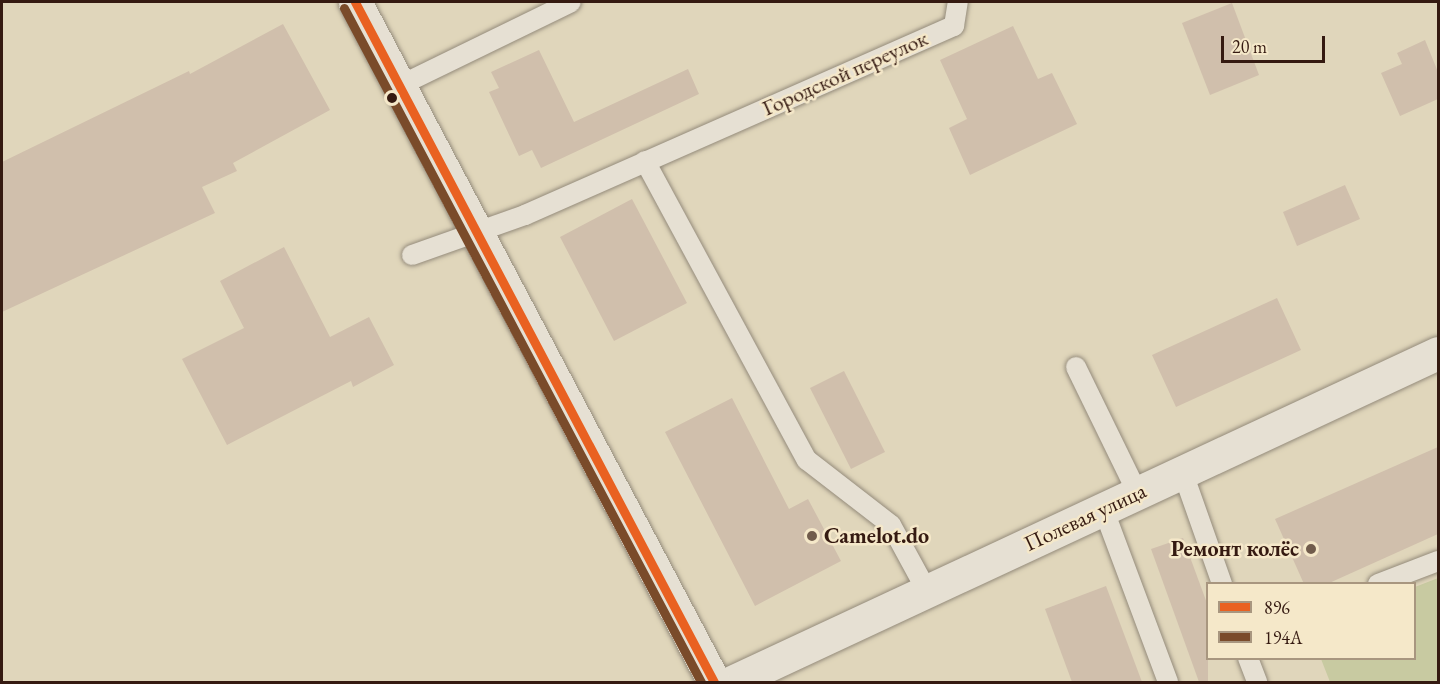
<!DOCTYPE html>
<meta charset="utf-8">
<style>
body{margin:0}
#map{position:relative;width:1440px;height:684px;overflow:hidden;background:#e0d6bb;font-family:"EB Garamond",serif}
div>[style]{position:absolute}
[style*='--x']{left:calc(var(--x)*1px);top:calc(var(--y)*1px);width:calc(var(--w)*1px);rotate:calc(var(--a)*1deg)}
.green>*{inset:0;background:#c8caa1}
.building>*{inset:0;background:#d0bfac}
.roads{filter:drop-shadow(0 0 2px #948b7b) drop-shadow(0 0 2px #948b7b)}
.service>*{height:20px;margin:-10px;padding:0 10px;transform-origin:10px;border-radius:10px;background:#e6e0d3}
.minor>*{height:33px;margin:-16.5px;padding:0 16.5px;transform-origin:16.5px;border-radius:16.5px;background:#e6e0d3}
.secondary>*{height:33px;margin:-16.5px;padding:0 16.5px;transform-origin:16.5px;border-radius:16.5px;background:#e6e0d3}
.bus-1>*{height:9px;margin:-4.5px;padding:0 4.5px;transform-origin:4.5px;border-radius:4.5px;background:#e96121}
.bus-2>*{height:9px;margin:-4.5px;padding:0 4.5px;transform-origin:4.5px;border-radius:4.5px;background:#7a4b2a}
.dots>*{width:16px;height:16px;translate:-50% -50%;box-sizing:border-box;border:3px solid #f5e8c9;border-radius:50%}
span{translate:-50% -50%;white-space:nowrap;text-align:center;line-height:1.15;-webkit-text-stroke:5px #f5e8c9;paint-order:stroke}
.street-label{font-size:22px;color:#351a11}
.poi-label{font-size:22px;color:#351a11;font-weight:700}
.left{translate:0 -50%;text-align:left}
.right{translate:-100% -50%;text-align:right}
.frame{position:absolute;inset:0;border:3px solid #351a11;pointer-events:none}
.legend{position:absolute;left:1206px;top:582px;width:210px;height:78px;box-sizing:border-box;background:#f5e8c9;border:2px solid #a8967f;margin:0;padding:8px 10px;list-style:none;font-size:18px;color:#351a11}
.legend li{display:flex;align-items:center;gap:12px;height:30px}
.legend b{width:30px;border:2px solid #a8967f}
.scale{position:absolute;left:1221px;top:36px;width:104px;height:27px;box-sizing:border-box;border:3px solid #351a11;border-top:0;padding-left:8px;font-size:18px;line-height:21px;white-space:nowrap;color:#351a11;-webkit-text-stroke:4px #f5e8c9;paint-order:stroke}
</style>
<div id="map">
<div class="green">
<i style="clip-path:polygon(1438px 578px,1438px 682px,1330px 682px,1321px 659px,1414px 658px,1415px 587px)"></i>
</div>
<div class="building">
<i style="clip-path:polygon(1232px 3px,1259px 75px,1210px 95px,1182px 23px)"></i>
<i style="clip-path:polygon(283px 24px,330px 110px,233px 163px,237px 171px,202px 187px,215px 213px,2px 312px,2px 162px,189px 71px,190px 74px)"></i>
<i style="clip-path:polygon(1013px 26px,1038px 79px,1052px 73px,1077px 124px,970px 175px,949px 128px,967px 119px,940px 60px)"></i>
<i style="clip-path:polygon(1425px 40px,1438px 72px,1438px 99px,1400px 116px,1381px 73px,1402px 64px,1397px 53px)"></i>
<i style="clip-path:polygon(539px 50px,574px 122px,688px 69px,699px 94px,541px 168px,532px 150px,519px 156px,489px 92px,499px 88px,491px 72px)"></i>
<i style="clip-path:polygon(1345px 185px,1360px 219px,1297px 246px,1283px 212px)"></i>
<i style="clip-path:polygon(632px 199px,687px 303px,614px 341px,560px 237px)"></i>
<i style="clip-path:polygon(284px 247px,330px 337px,369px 317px,394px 365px,353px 387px,351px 381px,227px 445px,182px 359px,244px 328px,220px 281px)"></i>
<i style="clip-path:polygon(1277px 298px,1301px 350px,1176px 407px,1152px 355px)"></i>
<i style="clip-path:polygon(844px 371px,885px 452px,851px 469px,810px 388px)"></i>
<i style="clip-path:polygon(732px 398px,789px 509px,808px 499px,841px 561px,755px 606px,665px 432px)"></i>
<i style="clip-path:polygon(1438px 447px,1438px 534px,1327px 584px,1304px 584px,1275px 519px)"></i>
<i style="clip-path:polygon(1183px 538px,1208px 606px,1208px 682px,1199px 682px,1151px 549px)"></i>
<i style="clip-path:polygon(1106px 586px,1142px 682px,1072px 682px,1045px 609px)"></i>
</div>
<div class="roads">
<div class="service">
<i style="--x:399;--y:86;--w:191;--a:-26"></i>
<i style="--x:645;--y:161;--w:340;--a:61.6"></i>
<i style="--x:807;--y:460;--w:106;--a:37.7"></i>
<i style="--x:891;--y:525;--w:75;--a:61.4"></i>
<i style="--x:412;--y:255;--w:120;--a:-19.5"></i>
<i style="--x:525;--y:215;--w:469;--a:-23.8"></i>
<i style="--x:954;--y:26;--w:24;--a:-81"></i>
<i style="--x:1076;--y:367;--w:139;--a:64"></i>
<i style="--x:1183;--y:473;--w:118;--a:70.6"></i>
<i style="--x:1103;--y:508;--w:186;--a:69.5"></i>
<i style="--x:1378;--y:584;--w:64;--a:-21"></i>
<i style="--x:1248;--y:658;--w:26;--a:69"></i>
</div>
<div class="minor">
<i style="--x:732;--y:682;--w:779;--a:-24.99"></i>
</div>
<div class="secondary">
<i style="--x:355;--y:2;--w:769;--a:62.17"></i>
</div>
</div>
<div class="bus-1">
<i style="--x:355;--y:2;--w:769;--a:62.17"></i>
</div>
<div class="bus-2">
<i style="--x:344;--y:8;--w:763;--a:62.09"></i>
</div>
<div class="dots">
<i style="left:392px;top:98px;background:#351a11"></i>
<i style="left:812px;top:536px;background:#715c4c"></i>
<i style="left:1311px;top:549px;background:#715c4c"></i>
</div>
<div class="street-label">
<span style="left:845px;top:73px;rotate:-24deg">Городской переулок</span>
<span style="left:1085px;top:517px;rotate:-25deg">Полевая улица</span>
</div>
<div class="poi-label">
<span class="left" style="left:824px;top:536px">Camelot.do</span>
<span class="right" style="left:1299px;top:549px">Ремонт колёс</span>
</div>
<div class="frame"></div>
<ul class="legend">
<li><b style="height:8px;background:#e96121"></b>896</li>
<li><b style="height:8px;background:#7a4b2a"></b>194А</li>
</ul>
<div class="scale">20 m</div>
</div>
